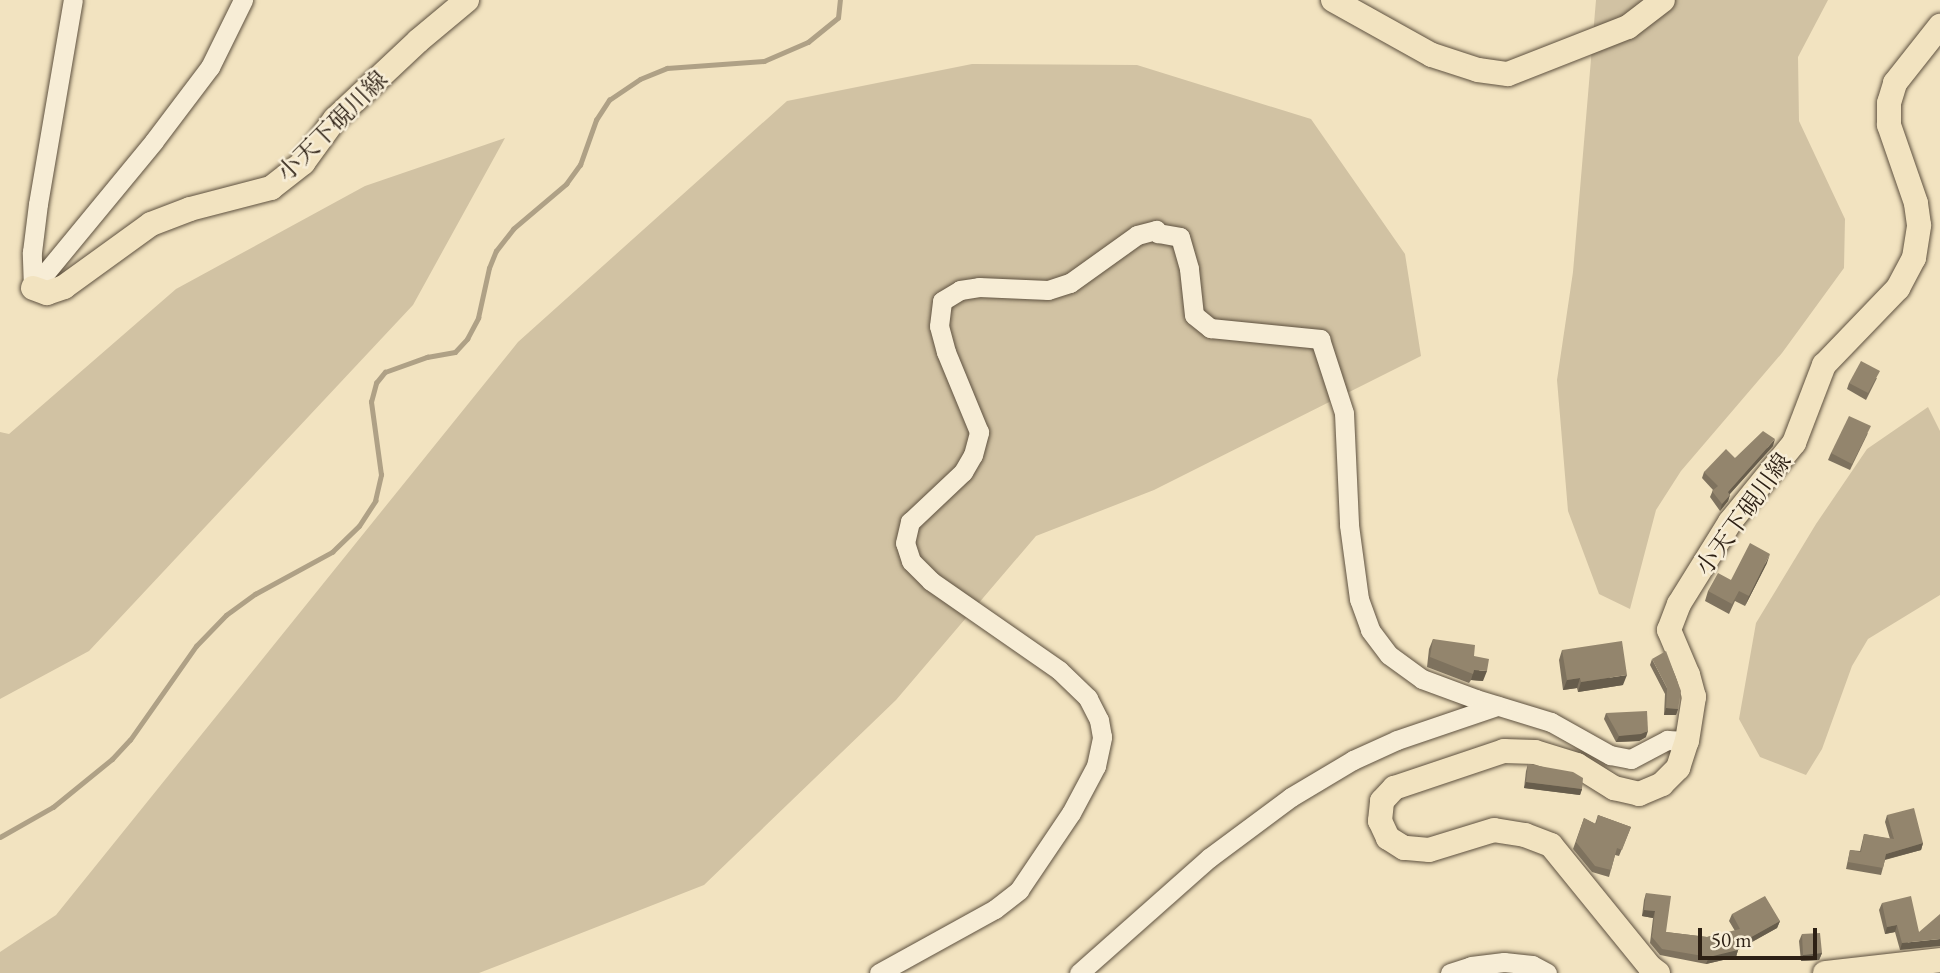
<!DOCTYPE html>
<meta charset="utf-8">
<style>
body{margin:0}
#map{position:relative;width:1940px;height:973px;overflow:hidden;background:#f2e3c0;font-family:"EB Garamond","Noto Serif JP",serif}
div>[style]{position:absolute}
[style*='--x']{left:calc(var(--x)*1px);top:calc(var(--y)*1px);width:calc(var(--w)*1px);rotate:calc(var(--a)*1deg)}
.green>*{inset:0;background:#d1c2a3}
.stream>*{height:4.5px;margin:-2.25px;padding:0 2.25px;transform-origin:2.25px;border-radius:2.25px;background:#afa186}
.roads{filter:drop-shadow(0 0 2px #5e513f) drop-shadow(0 0 2px #5e513f)}
.minor>*{height:19px;margin:-9.5px;padding:0 9.5px;transform-origin:9.5px;border-radius:9.5px;background:#f7edd6}
.major>*{height:24px;margin:-12px;padding:0 12px;transform-origin:12px;border-radius:12px;background:#f2e3c0}
.wall>*{inset:0;background:#7e725e}
.shaded-wall>*{inset:0;background:#675d4c}
.building>*{inset:0;background:#93856d}
span{translate:-50% -50%;white-space:nowrap;text-align:center;line-height:1.15;-webkit-text-stroke:5px #f7edd6;paint-order:stroke}
.street-label{font-size:24px;color:#2d2014}
.scale{position:absolute;left:1698px;top:928px;width:119px;height:32px;box-sizing:border-box;border:4px solid #2d2014;border-top:0;padding-left:9px;font-size:21px;line-height:24px;white-space:nowrap;color:#2d2014;-webkit-text-stroke:5px #f7edd6;paint-order:stroke}
</style>
<div id="map">
<div class="green">
<i style="clip-path:polygon(1596px 0,1828px 0,1798px 57px,1799px 121px,1845px 219px,1844px 268px,1782px 353px,1681px 471px,1656px 510px,1630px 609px,1599px 594px,1568px 511px,1557px 380px,1573px 272px)"></i>
<i style="clip-path:polygon(972px 64px,1137px 65px,1311px 119px,1405px 254px,1421px 356px,1154px 490px,1036px 536px,896px 700px,704px 885px,479px 973px,0 973px,0 952px,56px 915px,518px 342px,787px 101px)"></i>
<i style="clip-path:polygon(505px 138px,413px 305px,89px 651px,0 699px,0 432px,9px 434px,176px 289px,365px 186px)"></i>
<i style="clip-path:polygon(1928px 407px,1940px 431px,1940px 595px,1868px 639px,1852px 666px,1822px 749px,1806px 775px,1760px 757px,1739px 719px,1756px 623px,1816px 524px,1867px 449px)"></i>
</div>
<div class="stream">
<i style="--x:0;--y:837;--w:61;--a:-29.5"></i>
<i style="--x:53;--y:807;--w:76;--a:-39.1"></i>
<i style="--x:112;--y:759;--w:26;--a:-47"></i>
<i style="--x:130;--y:740;--w:115;--a:-54.9"></i>
<i style="--x:196;--y:646;--w:43;--a:-45.9"></i>
<i style="--x:226;--y:615;--w:36;--a:-36"></i>
<i style="--x:255;--y:594;--w:88;--a:-28.6"></i>
<i style="--x:332;--y:552;--w:37;--a:-44"></i>
<i style="--x:359;--y:526;--w:30;--a:-57"></i>
<i style="--x:375;--y:501;--w:27;--a:-77"></i>
<i style="--x:381;--y:475;--w:74;--a:-97.8"></i>
<i style="--x:371;--y:402;--w:20;--a:-75"></i>
<i style="--x:376;--y:383;--w:14;--a:-51"></i>
<i style="--x:385;--y:372;--w:45;--a:-19.7"></i>
<i style="--x:427;--y:357;--w:28;--a:-10"></i>
<i style="--x:455;--y:352;--w:18;--a:-47"></i>
<i style="--x:467;--y:339;--w:24;--a:-62"></i>
<i style="--x:478;--y:318;--w:51;--a:-77.6"></i>
<i style="--x:489;--y:268;--w:18;--a:-68"></i>
<i style="--x:496;--y:251;--w:28;--a:-52"></i>
<i style="--x:513;--y:229;--w:70;--a:-40.3"></i>
<i style="--x:566;--y:184;--w:24;--a:-54"></i>
<i style="--x:580;--y:165;--w:48;--a:-70.4"></i>
<i style="--x:596;--y:120;--w:24;--a:-57"></i>
<i style="--x:609;--y:100;--w:37;--a:-34"></i>
<i style="--x:640;--y:79;--w:29;--a:-22"></i>
<i style="--x:667;--y:68;--w:97;--a:-4.1"></i>
<i style="--x:764;--y:61;--w:48;--a:-23.4"></i>
<i style="--x:808;--y:42;--w:38;--a:-39"></i>
<i style="--x:838;--y:18;--w:18;--a:-84"></i>
</div>
<div class="roads">
<div class="minor">
<i style="--x:33;--y:288;--w:190;--a:-50.5"></i>
<i style="--x:154;--y:141;--w:93;--a:-52.9"></i>
<i style="--x:210;--y:67;--w:75;--a:-63.8"></i>
<i style="--x:33;--y:288;--w:36;--a:-92"></i>
<i style="--x:32;--y:252;--w:48;--a:-82.9"></i>
<i style="--x:38;--y:204;--w:207;--a:-80.3"></i>
<i style="--x:879;--y:973;--w:132;--a:-28.9"></i>
<i style="--x:995;--y:909;--w:31;--a:-38"></i>
<i style="--x:1019;--y:890;--w:93;--a:-56"></i>
<i style="--x:1071;--y:813;--w:53;--a:-62"></i>
<i style="--x:1096;--y:766;--w:30;--a:-78"></i>
<i style="--x:1102;--y:737;--w:17;--a:-100"></i>
<i style="--x:1099;--y:720;--w:25;--a:-117"></i>
<i style="--x:1088;--y:698;--w:40;--a:-136"></i>
<i style="--x:1059;--y:670;--w:156;--a:-145.2"></i>
<i style="--x:931;--y:581;--w:28;--a:-135"></i>
<i style="--x:911;--y:561;--w:19;--a:-108"></i>
<i style="--x:905;--y:543;--w:22;--a:-77"></i>
<i style="--x:910;--y:522;--w:73;--a:-43.3"></i>
<i style="--x:963;--y:472;--w:20;--a:-60"></i>
<i style="--x:973;--y:455;--w:24;--a:-75"></i>
<i style="--x:979;--y:432;--w:87;--a:-112.4"></i>
<i style="--x:946;--y:352;--w:27;--a:-105"></i>
<i style="--x:939;--y:326;--w:25;--a:-83"></i>
<i style="--x:942;--y:301;--w:21;--a:-31"></i>
<i style="--x:960;--y:290;--w:19;--a:-9"></i>
<i style="--x:979;--y:287;--w:69;--a:2.5"></i>
<i style="--x:1048;--y:290;--w:23;--a:-18"></i>
<i style="--x:1070;--y:283;--w:82;--a:-35.6"></i>
<i style="--x:1137;--y:235;--w:20;--a:-15"></i>
<i style="--x:1156;--y:230;--w:4;--a:56"></i>
<i style="--x:1158;--y:233;--w:22;--a:10"></i>
<i style="--x:1180;--y:237;--w:33;--a:74"></i>
<i style="--x:1189;--y:269;--w:46;--a:83.8"></i>
<i style="--x:1194;--y:315;--w:21;--a:39"></i>
<i style="--x:1210;--y:328;--w:111;--a:5.7"></i>
<i style="--x:1320;--y:339;--w:78;--a:72"></i>
<i style="--x:1344;--y:413;--w:112;--a:87.4"></i>
<i style="--x:1349;--y:525;--w:75;--a:82.3"></i>
<i style="--x:1359;--y:599;--w:33;--a:70"></i>
<i style="--x:1370;--y:630;--w:31;--a:53"></i>
<i style="--x:1389;--y:655;--w:41;--a:36"></i>
<i style="--x:1422;--y:679;--w:58;--a:20.3"></i>
<i style="--x:1476;--y:699;--w:78;--a:17"></i>
<i style="--x:1551;--y:722;--w:68;--a:29.2"></i>
<i style="--x:1610;--y:755;--w:21;--a:11"></i>
<i style="--x:1631;--y:759;--w:41;--a:-27.8"></i>
<i style="--x:1667;--y:740;--w:20;--a:3"></i>
<i style="--x:1079;--y:973;--w:174;--a:-41.5"></i>
<i style="--x:1209;--y:858;--w:102;--a:-36.6"></i>
<i style="--x:1291;--y:797;--w:72;--a:-30.8"></i>
<i style="--x:1353;--y:760;--w:48;--a:-24.4"></i>
<i style="--x:1397;--y:740;--w:106;--a:-18.8"></i>
<i style="--x:1450;--y:973;--w:22;--a:-18"></i>
<i style="--x:1471;--y:966;--w:33;--a:-7"></i>
<i style="--x:1504;--y:962;--w:28;--a:6"></i>
<i style="--x:1532;--y:965;--w:17;--a:28"></i>
</div>
<div class="major">
<i style="--x:1333;--y:0;--w:113;--a:29.1"></i>
<i style="--x:1432;--y:55;--w:48;--a:18.1"></i>
<i style="--x:1478;--y:70;--w:30;--a:8"></i>
<i style="--x:1508;--y:74;--w:129;--a:-21.4"></i>
<i style="--x:1628;--y:27;--w:44;--a:-37.6"></i>
<i style="--x:33;--y:288;--w:15;--a:20"></i>
<i style="--x:47;--y:293;--w:18;--a:-19"></i>
<i style="--x:64;--y:287;--w:107;--a:-35.9"></i>
<i style="--x:151;--y:224;--w:42;--a:-21"></i>
<i style="--x:190;--y:209;--w:84;--a:-14.5"></i>
<i style="--x:271;--y:188;--w:41;--a:-38"></i>
<i style="--x:303;--y:163;--w:54;--a:-54"></i>
<i style="--x:335;--y:119;--w:114;--a:-43.2"></i>
<i style="--x:418;--y:41;--w:64;--a:-39.9"></i>
<i style="--x:1658;--y:973;--w:10;--a:-143"></i>
<i style="--x:1650;--y:967;--w:157;--a:-129.1"></i>
<i style="--x:1551;--y:845;--w:28;--a:-159"></i>
<i style="--x:1525;--y:835;--w:31;--a:-171"></i>
<i style="--x:1494;--y:830;--w:68;--a:162.9"></i>
<i style="--x:1429;--y:850;--w:25;--a:-175"></i>
<i style="--x:1404;--y:848;--w:19;--a:-148"></i>
<i style="--x:1388;--y:838;--w:19;--a:-115"></i>
<i style="--x:1380;--y:821;--w:20;--a:-84"></i>
<i style="--x:1382;--y:801;--w:18;--a:-47"></i>
<i style="--x:1394;--y:788;--w:116;--a:-18.6"></i>
<i style="--x:1504;--y:751;--w:31;--a:2"></i>
<i style="--x:1535;--y:752;--w:44;--a:17.2"></i>
<i style="--x:1577;--y:765;--w:44;--a:31.9"></i>
<i style="--x:1614;--y:788;--w:26;--a:13"></i>
<i style="--x:1639;--y:794;--w:25;--a:-23"></i>
<i style="--x:1662;--y:784;--w:23;--a:-45"></i>
<i style="--x:1678;--y:768;--w:28;--a:-72"></i>
<i style="--x:1687;--y:741;--w:45;--a:-81"></i>
<i style="--x:1694;--y:697;--w:23;--a:-105"></i>
<i style="--x:1688;--y:675;--w:49;--a:-112.9"></i>
<i style="--x:1669;--y:630;--w:28;--a:-69"></i>
<i style="--x:1679;--y:604;--w:97;--a:-58.1"></i>
<i style="--x:1730;--y:522;--w:102;--a:-51"></i>
<i style="--x:1794;--y:443;--w:84;--a:-69"></i>
<i style="--x:1824;--y:365;--w:107;--a:-46.1"></i>
<i style="--x:1898;--y:288;--w:34;--a:-62"></i>
<i style="--x:1914;--y:258;--w:33;--a:-81"></i>
<i style="--x:1919;--y:225;--w:22;--a:-98"></i>
<i style="--x:1916;--y:203;--w:83;--a:-109.1"></i>
<i style="--x:1889;--y:125;--w:22;--a:-90"></i>
<i style="--x:1889;--y:103;--w:21;--a:-73"></i>
<i style="--x:1895;--y:83;--w:73;--a:-51.7"></i>
<i style="--x:1825;--y:973;--w:116;--a:-6.4"></i>
</div>
</div>
<div class="wall">
<i style="clip-path:polygon(1877px 378px,1866px 400px,1847px 389px,1849px 383px)"></i>
<i style="clip-path:polygon(1868px 433px,1850px 470px,1828px 460px,1831px 453px)"></i>
<i style="clip-path:polygon(1773px 446px,1730px 494px,1728px 501px,1720px 511px,1710px 497px,1713px 490px,1702px 478px,1704px 472px,1735px 458px)"></i>
<i style="clip-path:polygon(1767px 563px,1745px 606px,1735px 601px,1729px 614px,1705px 601px,1708px 591px)"></i>
<i style="clip-path:polygon(1433px 639px,1474px 656px,1483px 681px,1471px 680px,1469px 683px,1427px 667px,1429px 649px)"></i>
<i style="clip-path:polygon(1562px 650px,1623px 685px,1578px 692px,1577px 688px,1563px 690px,1559px 660px)"></i>
<i style="clip-path:polygon(1652px 659px,1678px 709px,1676px 715px,1664px 715px,1665px 694px,1650px 665px)"></i>
<i style="clip-path:polygon(1606px 713px,1646px 737px,1639px 741px,1616px 742px,1604px 719px)"></i>
<i style="clip-path:polygon(1528px 764px,1582px 789px,1580px 795px,1524px 788px,1526px 771px)"></i>
<i style="clip-path:polygon(1598px 815px,1631px 827px,1619px 856px,1615px 855px,1609px 877px,1592px 872px,1573px 849px,1584px 818px,1595px 824px)"></i>
<i style="clip-path:polygon(1887px 815px,1923px 843px,1921px 850px,1885px 860px,1881px 875px,1846px 869px,1850px 850px,1860px 851px,1864px 834px,1890px 839px,1885px 822px)"></i>
<i style="clip-path:polygon(1646px 893px,1666px 932px,1707px 937px,1735px 931px,1729px 921px,1732px 914px,1780px 921px,1777px 928px,1738px 950px,1736px 957px,1706px 964px,1660px 955px,1650px 943px,1653px 918px,1642px 916px,1644px 900px)"></i>
<i style="clip-path:polygon(1882px 903px,1919px 932px,1900px 950px,1895px 932px,1885px 934px,1879px 910px)"></i>
<i style="clip-path:polygon(1802px 934px,1822px 953px,1819px 960px,1801px 961px,1799px 941px)"></i>
</div>
<div class="shaded-wall">
<i style="clip-path:polygon(1775px 439px,1773px 446px,1726px 498px,1728px 492px)"></i>
<i style="clip-path:polygon(1730px 495px,1728px 501px,1720px 511px,1722px 504px)"></i>
<i style="clip-path:polygon(1770px 554px,1767px 563px,1745px 606px,1749px 596px)"></i>
<i style="clip-path:polygon(1474px 670px,1487px 671px,1483px 681px,1471px 680px)"></i>
<i style="clip-path:polygon(1627px 675px,1623px 685px,1578px 692px,1581px 682px)"></i>
<i style="clip-path:polygon(1580px 678px,1577px 688px,1563px 690px,1567px 680px)"></i>
<i style="clip-path:polygon(1666px 708px,1678px 709px,1676px 715px,1664px 715px)"></i>
<i style="clip-path:polygon(1648px 731px,1646px 737px,1639px 741px,1616px 742px,1619px 736px)"></i>
<i style="clip-path:polygon(1526px 782px,1582px 789px,1580px 795px,1524px 788px)"></i>
<i style="clip-path:polygon(1923px 843px,1921px 850px,1883px 860px,1886px 854px)"></i>
<i style="clip-path:polygon(1644px 910px,1655px 911px,1653px 918px,1642px 916px)"></i>
<i style="clip-path:polygon(1780px 921px,1777px 928px,1737px 950px,1738px 950px,1736px 957px,1706px 964px,1709px 957px,1737px 945px)"></i>
<i style="clip-path:polygon(1897px 925px,1895px 932px,1885px 934px,1887px 927px)"></i>
<i style="clip-path:polygon(1940px 939px,1940px 946px,1900px 950px,1902px 943px)"></i>
<i style="clip-path:polygon(1822px 953px,1819px 960px,1801px 961px,1803px 955px)"></i>
</div>
<div class="building">
<i style="clip-path:polygon(1861px 361px,1880px 371px,1868px 393px,1849px 383px)"></i>
<i style="clip-path:polygon(1849px 416px,1871px 426px,1852px 464px,1831px 453px)"></i>
<i style="clip-path:polygon(1763px 431px,1775px 439px,1728px 492px,1730px 495px,1722px 504px,1712px 491px,1718px 486px,1704px 472px,1726px 449px,1735px 458px)"></i>
<i style="clip-path:polygon(1750px 543px,1770px 554px,1749px 596px,1739px 591px,1732px 604px,1708px 591px,1718px 573px,1731px 580px)"></i>
<i style="clip-path:polygon(1433px 639px,1475px 645px,1474px 656px,1489px 659px,1487px 671px,1474px 670px,1473px 674px,1430px 657px)"></i>
<i style="clip-path:polygon(1622px 641px,1627px 675px,1581px 682px,1580px 678px,1567px 680px,1562px 650px)"></i>
<i style="clip-path:polygon(1666px 651px,1681px 691px,1678px 709px,1666px 708px,1667px 688px,1652px 659px)"></i>
<i style="clip-path:polygon(1647px 711px,1648px 731px,1641px 734px,1619px 736px,1606px 713px)"></i>
<i style="clip-path:polygon(1528px 764px,1573px 772px,1583px 778px,1582px 789px,1526px 782px)"></i>
<i style="clip-path:polygon(1914px 808px,1923px 843px,1886px 854px,1883px 868px,1848px 862px,1850px 850px,1861px 852px,1864px 834px,1894px 839px,1887px 815px)"></i>
<i style="clip-path:polygon(1598px 815px,1631px 827px,1622px 850px,1617px 848px,1611px 870px,1595px 866px,1576px 842px,1584px 818px,1596px 824px)"></i>
<i style="clip-path:polygon(1646px 893px,1671px 896px,1666px 932px,1707px 937px,1740px 929px,1732px 914px,1765px 896px,1780px 921px,1737px 945px,1738px 950px,1709px 957px,1662px 949px,1652px 937px,1655px 911px,1644px 910px)"></i>
<i style="clip-path:polygon(1911px 896px,1919px 932px,1940px 914px,1940px 939px,1902px 943px,1897px 925px,1887px 927px,1882px 903px)"></i>
<i style="clip-path:polygon(1820px 933px,1822px 953px,1803px 955px,1802px 934px)"></i>
</div>
<div class="street-label">
<span style="left:332px;top:126px;rotate:-45deg">小天下硯川線</span>
<span style="left:1743px;top:514px;rotate:-54deg">小天下硯川線</span>
</div>
<div class="scale">50 m</div>
</div>
